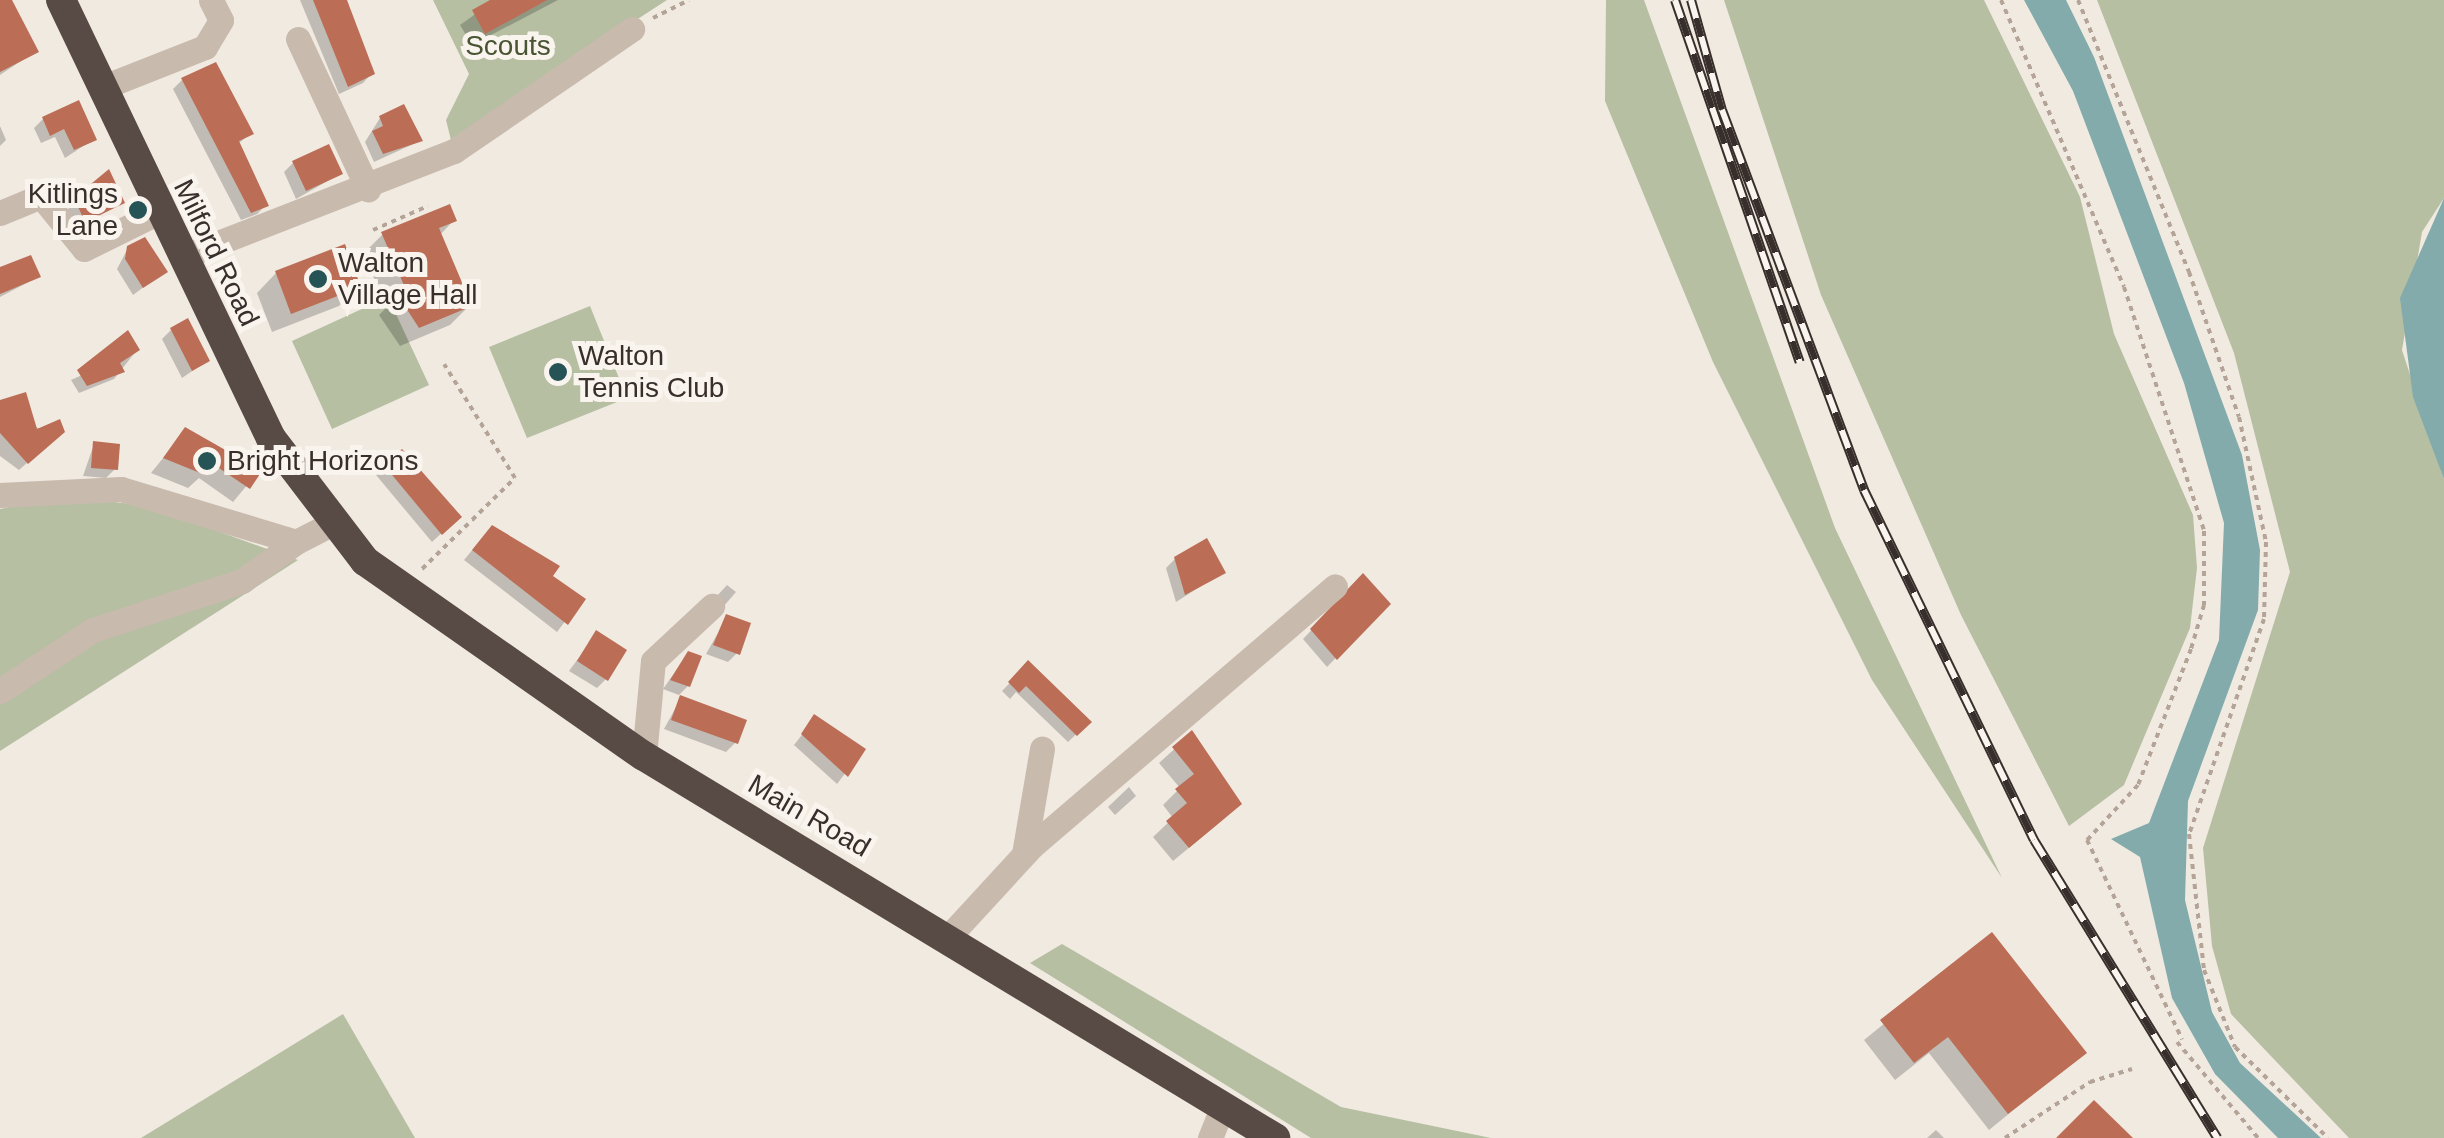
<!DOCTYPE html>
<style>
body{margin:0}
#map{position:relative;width:2444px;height:1138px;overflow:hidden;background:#f1eae1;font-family:Helvetica,sans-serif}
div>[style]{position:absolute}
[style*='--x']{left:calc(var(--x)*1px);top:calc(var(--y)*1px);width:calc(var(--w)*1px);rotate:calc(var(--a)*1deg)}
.green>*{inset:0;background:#b6bfa2}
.water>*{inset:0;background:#83abac}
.shadow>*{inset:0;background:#0003}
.building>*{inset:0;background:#bb6d56}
.path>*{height:4px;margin-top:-2px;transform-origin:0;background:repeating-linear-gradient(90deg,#b4a498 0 5px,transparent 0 10px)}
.minor>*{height:25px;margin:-12.5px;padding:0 12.5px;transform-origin:12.5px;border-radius:12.5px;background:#c9baae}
.highway>*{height:30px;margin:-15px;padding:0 15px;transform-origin:15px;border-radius:15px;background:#584a44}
.rail>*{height:10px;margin-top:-5px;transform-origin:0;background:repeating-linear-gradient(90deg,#f9f4ee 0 19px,#382f2c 0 38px);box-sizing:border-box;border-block:2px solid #382f2c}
.dots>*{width:28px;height:28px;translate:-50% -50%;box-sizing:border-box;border:5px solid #f9f4ee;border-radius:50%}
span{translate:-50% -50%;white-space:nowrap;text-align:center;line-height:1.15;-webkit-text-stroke:10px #f9f4ee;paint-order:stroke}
.park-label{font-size:28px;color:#485432}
.poi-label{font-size:28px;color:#382f2c}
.right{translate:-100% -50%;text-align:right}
.left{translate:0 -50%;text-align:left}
.street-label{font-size:28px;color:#382f2c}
</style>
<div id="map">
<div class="green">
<i style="clip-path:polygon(433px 0,667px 0,451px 140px,446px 120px,469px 74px)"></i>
<i style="clip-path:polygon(1606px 0,1644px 0,1835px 528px,2002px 878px,1872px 680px,1713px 362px,1605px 101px)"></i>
<i style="clip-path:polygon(1724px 0,1984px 0,2080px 197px,2114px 334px,2193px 515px,2197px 568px,2190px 628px,2124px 785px,2069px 826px,1961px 615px,1821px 295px)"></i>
<i style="clip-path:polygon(2097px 0,2444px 0,2444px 198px,2422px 232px,2402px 350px,2444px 479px,2444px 1138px,2349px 1138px,2231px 1014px,2212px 946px,2203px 848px,2290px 572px,2234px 353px)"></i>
<i style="clip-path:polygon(388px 297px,429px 385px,332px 429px,292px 341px)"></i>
<i style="clip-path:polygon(590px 306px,627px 398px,527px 438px,489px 347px)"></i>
<i style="clip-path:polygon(63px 496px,148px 506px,298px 560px,0 751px,0 509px)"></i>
<i style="clip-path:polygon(1062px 944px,1341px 1107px,1491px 1138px,1311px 1138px,1030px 963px)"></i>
<i style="clip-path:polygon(343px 1014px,415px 1138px,141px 1138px)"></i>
</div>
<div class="water">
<i style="clip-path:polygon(2024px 0,2066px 0,2094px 57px,2242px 455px,2260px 550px,2258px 610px,2188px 801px,2185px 900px,2212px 1012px,2240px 1063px,2321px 1138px,2278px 1138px,2215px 1074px,2172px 998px,2140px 857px,2111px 839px,2149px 823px,2219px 640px,2224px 523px,2184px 383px,2073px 91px)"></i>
<i style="clip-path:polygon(2444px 198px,2444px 479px,2413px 397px,2400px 298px)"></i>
</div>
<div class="shadow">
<i style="clip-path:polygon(0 0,9px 0,36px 51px,0 75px)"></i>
<i style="clip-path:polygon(300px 0,345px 0,372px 73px,363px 83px,339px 94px)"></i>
<i style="clip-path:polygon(495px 0,558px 0,472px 45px,460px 25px)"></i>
<i style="clip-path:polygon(182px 80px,251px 133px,238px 144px,266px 205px,257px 214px,241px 220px,173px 89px)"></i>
<i style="clip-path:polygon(380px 118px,420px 141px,374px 162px,365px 142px)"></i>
<i style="clip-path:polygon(43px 119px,94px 139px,65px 158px,55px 137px,41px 143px,34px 128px)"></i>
<i style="clip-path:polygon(0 126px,6px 140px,0 146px)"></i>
<i style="clip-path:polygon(293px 163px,340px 174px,296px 199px,284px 172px)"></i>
<i style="clip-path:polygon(108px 172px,122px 203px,76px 229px,67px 210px)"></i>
<i style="clip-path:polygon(454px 220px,440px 235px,469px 306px,450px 325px,400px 346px,379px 315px,386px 308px,364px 253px,383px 234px)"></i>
<i style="clip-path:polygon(128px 248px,164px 272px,133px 295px,117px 269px)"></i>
<i style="clip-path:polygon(0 267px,38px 277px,0 297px)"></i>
<i style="clip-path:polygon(276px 273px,358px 287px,339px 306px,272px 332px,257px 293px)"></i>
<i style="clip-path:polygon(171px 330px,207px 361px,182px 378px,162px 339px)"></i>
<i style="clip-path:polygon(137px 350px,114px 379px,79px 393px,71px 380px)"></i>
<i style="clip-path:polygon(0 402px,54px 439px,19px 470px,0 456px)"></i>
<i style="clip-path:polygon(185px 431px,258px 472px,233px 502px,199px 478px,188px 488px,151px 473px)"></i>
<i style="clip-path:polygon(94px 444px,115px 469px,106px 478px,83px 476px)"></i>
<i style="clip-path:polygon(385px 466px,459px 517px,432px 542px,376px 475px)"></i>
<i style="clip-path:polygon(483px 537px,582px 599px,557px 632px,464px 560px)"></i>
<i style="clip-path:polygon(1175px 559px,1223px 572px,1176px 602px,1166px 568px)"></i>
<i style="clip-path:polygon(1363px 576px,1388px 604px,1327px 667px,1303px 639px)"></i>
<i style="clip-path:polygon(727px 585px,736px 592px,723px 607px,716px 597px)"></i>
<i style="clip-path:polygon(727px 617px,737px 653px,728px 662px,706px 654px)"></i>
<i style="clip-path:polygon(597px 633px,606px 679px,597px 688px,569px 671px)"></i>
<i style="clip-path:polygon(688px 654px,688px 686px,679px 695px,663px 689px)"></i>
<i style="clip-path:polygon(1028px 664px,1089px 722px,1068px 742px,1016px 692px,1010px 699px,1002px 691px)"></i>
<i style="clip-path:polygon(681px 698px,736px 742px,726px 752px,664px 729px)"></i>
<i style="clip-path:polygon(815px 718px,863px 750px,837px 784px,794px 745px)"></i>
<i style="clip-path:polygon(1191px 734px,1225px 818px,1173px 861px,1153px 837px,1173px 818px,1163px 805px,1180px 788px,1159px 763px)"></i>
<i style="clip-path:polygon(1129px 787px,1136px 796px,1115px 815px,1108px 807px)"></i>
<i style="clip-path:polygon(1992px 936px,2083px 1053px,1989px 1130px,1929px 1053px,1895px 1080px,1864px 1040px)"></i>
<i style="clip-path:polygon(1936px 1130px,1944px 1138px,1927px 1138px)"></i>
</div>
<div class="building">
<i style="clip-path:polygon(0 0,12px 0,39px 52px,0 72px)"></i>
<i style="clip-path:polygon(313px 0,347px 0,375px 74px,348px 87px)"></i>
<i style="clip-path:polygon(490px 0,547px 0,485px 34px,472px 10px)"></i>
<i style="clip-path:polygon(216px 62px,254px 134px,239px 141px,269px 206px,251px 213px,181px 78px)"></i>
<i style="clip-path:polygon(79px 100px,97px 140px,74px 150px,64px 129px,50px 136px,42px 117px)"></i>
<i style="clip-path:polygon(404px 104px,423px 141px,383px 154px,372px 131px,383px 126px,379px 116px)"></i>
<i style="clip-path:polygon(329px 144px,343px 174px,306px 191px,292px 161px)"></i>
<i style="clip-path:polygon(109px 169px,125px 203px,85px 222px,74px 198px)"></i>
<i style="clip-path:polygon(450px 204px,457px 221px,439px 228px,472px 306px,419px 328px,397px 294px,406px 290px,381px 232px)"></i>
<i style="clip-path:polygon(145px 237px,168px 272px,143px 288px,125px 259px,127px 246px)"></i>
<i style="clip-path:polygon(345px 244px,361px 287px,291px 314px,275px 271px)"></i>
<i style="clip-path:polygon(31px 255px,41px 277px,0 294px,0 267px)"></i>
<i style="clip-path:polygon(188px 318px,210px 361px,192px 371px,170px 328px)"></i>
<i style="clip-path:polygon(128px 330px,140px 350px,120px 363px,125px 372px,87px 386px,77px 370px)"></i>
<i style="clip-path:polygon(26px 392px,37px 429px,60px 419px,65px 432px,28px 464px,0 433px,0 400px)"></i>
<i style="clip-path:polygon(185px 427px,262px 471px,250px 489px,213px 464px,205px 475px,163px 458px)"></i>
<i style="clip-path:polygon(93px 441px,120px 444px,118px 470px,91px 468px)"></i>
<i style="clip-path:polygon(402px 449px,462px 517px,442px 535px,383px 464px)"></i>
<i style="clip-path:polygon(492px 525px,560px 566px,553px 576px,586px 599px,568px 625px,472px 550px)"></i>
<i style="clip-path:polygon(1207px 538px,1226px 573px,1185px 595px,1174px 557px)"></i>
<i style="clip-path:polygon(1363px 573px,1391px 604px,1337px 660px,1310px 629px)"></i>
<i style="clip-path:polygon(726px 614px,751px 623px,740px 655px,713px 645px)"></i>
<i style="clip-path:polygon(596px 630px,627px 650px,608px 681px,577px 661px)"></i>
<i style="clip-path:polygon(688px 651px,702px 656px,690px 687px,670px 680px)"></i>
<i style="clip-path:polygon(1028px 660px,1092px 722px,1077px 736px,1026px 686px,1019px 693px,1008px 682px)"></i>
<i style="clip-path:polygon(680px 695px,747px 720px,738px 744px,671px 720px)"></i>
<i style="clip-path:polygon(814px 714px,866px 749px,848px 777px,801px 734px)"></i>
<i style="clip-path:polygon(1192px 730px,1242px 804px,1189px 848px,1166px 821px,1187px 803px,1175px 789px,1194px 774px,1172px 747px)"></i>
<i style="clip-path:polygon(1992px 932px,2087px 1053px,2008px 1114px,1948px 1037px,1914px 1063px,1880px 1020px)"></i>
<i style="clip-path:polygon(2094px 1100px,2133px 1138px,2056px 1138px)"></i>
</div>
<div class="path">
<i style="--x:2001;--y:0;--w:312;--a:66.8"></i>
<i style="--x:2124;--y:287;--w:257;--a:71.8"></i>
<i style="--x:2204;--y:531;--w:74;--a:90"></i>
<i style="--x:2204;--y:605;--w:46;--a:106.5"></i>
<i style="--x:2191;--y:649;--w:146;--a:111.3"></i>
<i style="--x:2138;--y:785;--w:75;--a:132.8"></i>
<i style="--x:2087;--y:840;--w:221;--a:64.5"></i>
<i style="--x:2078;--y:0;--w:294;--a:67.8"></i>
<i style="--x:2189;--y:272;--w:153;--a:71"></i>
<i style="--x:2239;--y:417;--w:128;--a:77.8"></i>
<i style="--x:2266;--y:542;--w:77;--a:91.5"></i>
<i style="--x:2264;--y:619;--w:228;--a:109.2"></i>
<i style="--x:2189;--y:834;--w:137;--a:83.7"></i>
<i style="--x:2204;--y:970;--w:83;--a:68.1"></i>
<i style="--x:2235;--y:1047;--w:130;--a:44.4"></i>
<i style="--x:653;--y:18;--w:40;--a:-26.6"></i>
<i style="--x:373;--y:230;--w:60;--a:-23.6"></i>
<i style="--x:422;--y:569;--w:130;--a:-44.4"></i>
<i style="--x:515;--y:478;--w:134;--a:-121.9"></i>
<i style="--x:2177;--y:1042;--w:126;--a:49.8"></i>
<i style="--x:2005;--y:1138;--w:102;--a:-33.4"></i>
<i style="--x:2090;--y:1082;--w:44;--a:-17.2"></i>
</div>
<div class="minor">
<i style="--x:298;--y:39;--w:166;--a:65"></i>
<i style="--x:101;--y:88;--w:112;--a:-21.5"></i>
<i style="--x:205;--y:47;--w:31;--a:-59"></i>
<i style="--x:221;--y:20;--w:22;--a:-117"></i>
<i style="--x:0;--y:213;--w:44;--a:-22.5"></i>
<i style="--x:41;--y:196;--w:68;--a:50.9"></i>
<i style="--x:84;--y:249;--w:84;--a:-26.3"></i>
<i style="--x:182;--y:257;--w:292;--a:-21.3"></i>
<i style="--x:454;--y:151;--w:216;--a:-34.4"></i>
<i style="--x:0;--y:495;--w:121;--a:-2.8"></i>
<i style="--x:121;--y:489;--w:183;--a:16.8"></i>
<i style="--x:296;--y:542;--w:37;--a:-27"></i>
<i style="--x:0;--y:691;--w:111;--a:-33.3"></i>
<i style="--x:93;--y:630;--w:157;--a:-18.2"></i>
<i style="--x:242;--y:581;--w:67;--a:-35.8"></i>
<i style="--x:644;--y:756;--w:95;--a:-84.6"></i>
<i style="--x:653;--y:661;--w:81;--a:-43"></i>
<i style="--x:1024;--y:854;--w:107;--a:-80.3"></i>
<i style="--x:951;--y:934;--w:120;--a:-47.4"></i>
<i style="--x:1032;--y:846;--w:399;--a:-40.6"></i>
<i style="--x:1210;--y:1138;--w:32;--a:-68"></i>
</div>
<div class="highway">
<i style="--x:61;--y:0;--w:486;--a:64.4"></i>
<i style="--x:271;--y:438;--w:155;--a:52.6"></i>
<i style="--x:365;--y:561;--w:340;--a:35"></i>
<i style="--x:644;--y:756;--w:738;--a:31.19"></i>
</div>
<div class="rail">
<i style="--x:1675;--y:0;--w:383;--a:71"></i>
<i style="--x:1691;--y:0;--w:114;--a:74.3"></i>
<i style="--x:1722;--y:110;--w:406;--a:69.5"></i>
<i style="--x:1864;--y:490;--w:389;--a:64.1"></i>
<i style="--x:2034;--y:840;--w:350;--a:58.4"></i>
</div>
<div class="dots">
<i style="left:138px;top:210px;background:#255356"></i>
<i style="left:318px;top:279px;background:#255356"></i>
<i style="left:558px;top:372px;background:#255356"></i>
<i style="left:207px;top:461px;background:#255356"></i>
</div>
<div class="park-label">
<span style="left:508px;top:46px">Scouts</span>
</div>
<div class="poi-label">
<span class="right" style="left:118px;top:210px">Kitlings<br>Lane</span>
<span class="left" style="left:338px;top:279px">Walton<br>Village Hall</span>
<span class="left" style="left:578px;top:372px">Walton<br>Tennis Club</span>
<span class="left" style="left:227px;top:461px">Bright Horizons</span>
</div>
<div class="street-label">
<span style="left:216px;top:253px;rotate:64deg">Milford Road</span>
<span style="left:809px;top:816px;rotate:30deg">Main Road</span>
</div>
</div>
